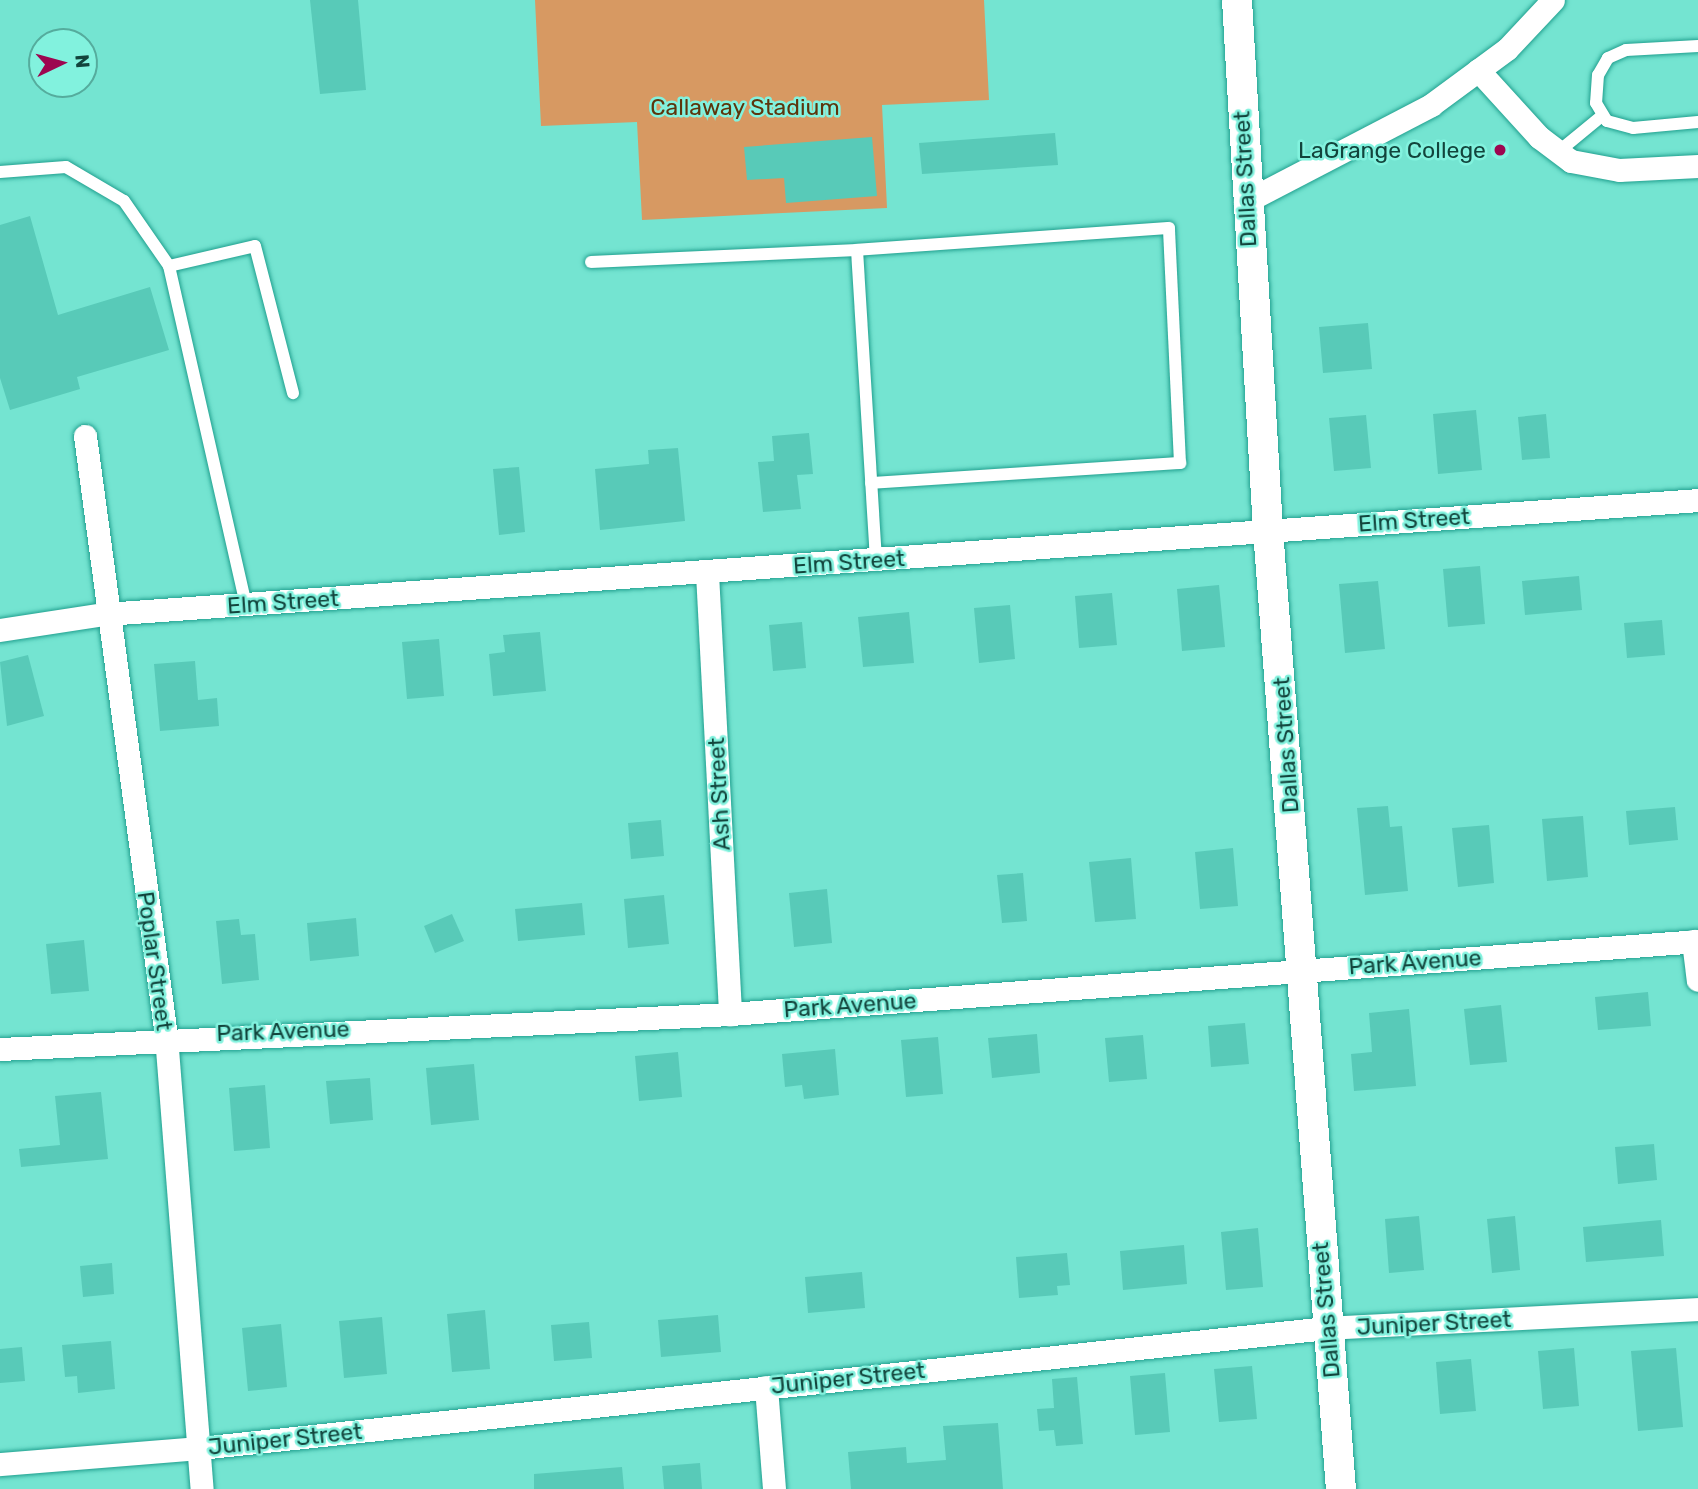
<!DOCTYPE html>
<style>
body{margin:0}
#map{position:relative;width:1698px;height:1489px;overflow:hidden;background:#74e4d1;font-family:Rubik,sans-serif}
div>[style]{position:absolute}
[style*='--x']{left:calc(var(--x)*1px);top:calc(var(--y)*1px);width:calc(var(--w)*1px);rotate:calc(var(--a)*1deg)}
.green>*{inset:0;background:#d79962}
.building>*{inset:0;background:#58cab8}
.roads{filter:drop-shadow(0 0 2px #21a08f) drop-shadow(0 0 2px #21a08f)}
.service>*{height:12px;margin:-6px;padding:0 6px;transform-origin:6px;border-radius:6px;background:#fff}
.minor>*{height:23px;margin:-11.5px;padding:0 11.5px;transform-origin:11.5px;border-radius:11.5px;background:#fff}
.tertiary>*{height:30px;margin:-15px;padding:0 15px;transform-origin:15px;border-radius:15px;background:#fff}
.dots>*{width:19px;height:19px;translate:-50% -50%;box-sizing:border-box;border:4px solid #82f2de;border-radius:50%}
span{translate:-50% -50%;white-space:nowrap;text-align:center;line-height:1.15;-webkit-text-stroke:5px #82f2de;paint-order:stroke}
.park-label{font-size:23px;color:#5d350c}
.poi-label{font-size:23px;color:#12443c}
.right{translate:-100% -50%;text-align:right}
.street-label{font-size:23px;color:#12443c}
.north{position:absolute;left:28px;top:28px;width:70px;height:70px;box-sizing:border-box;background:#82f2de;border:2px solid #55ac9d;border-radius:50%;rotate:85deg;font-size:19px;font-weight:700;line-height:28px;text-align:center;color:#12443c}
.north::after{content:'';display:block;margin:auto;width:24px;height:32px;background:#9d0650;clip-path:polygon(50% 0,100% 100%,50% 72%,0 100%)}
</style>
<div id="map">
<div class="green">
<i style="clip-path:polygon(535px 0,984px 0,989px 100px,882px 105px,887px 208px,642px 220px,637px 122px,541px 126px)"></i>
</div>
<div class="building">
<i style="clip-path:polygon(310px 0,358px 0,366px 90px,320px 94px)"></i>
<i style="clip-path:polygon(1055px 133px,1058px 165px,922px 174px,919px 143px)"></i>
<i style="clip-path:polygon(872px 137px,877px 196px,786px 203px,784px 178px,747px 180px,744px 147px)"></i>
<i style="clip-path:polygon(30px 216px,58px 315px,150px 287px,169px 350px,77px 377px,80px 389px,10px 410px,0 378px,0 225px)"></i>
<i style="clip-path:polygon(1368px 323px,1372px 369px,1323px 373px,1319px 327px)"></i>
<i style="clip-path:polygon(1476px 410px,1482px 470px,1438px 474px,1433px 414px)"></i>
<i style="clip-path:polygon(1546px 414px,1550px 458px,1522px 460px,1518px 417px)"></i>
<i style="clip-path:polygon(1366px 415px,1371px 468px,1334px 471px,1329px 418px)"></i>
<i style="clip-path:polygon(809px 433px,813px 474px,797px 475px,801px 509px,763px 512px,758px 462px,774px 461px,772px 436px)"></i>
<i style="clip-path:polygon(678px 448px,685px 521px,600px 530px,595px 469px,649px 464px,648px 450px)"></i>
<i style="clip-path:polygon(519px 467px,525px 532px,499px 535px,493px 469px)"></i>
<i style="clip-path:polygon(1480px 566px,1485px 624px,1448px 627px,1443px 569px)"></i>
<i style="clip-path:polygon(1579px 576px,1582px 610px,1525px 615px,1522px 581px)"></i>
<i style="clip-path:polygon(1378px 581px,1385px 649px,1345px 653px,1339px 584px)"></i>
<i style="clip-path:polygon(1219px 585px,1225px 647px,1182px 651px,1177px 589px)"></i>
<i style="clip-path:polygon(1112px 593px,1117px 645px,1079px 648px,1075px 596px)"></i>
<i style="clip-path:polygon(1010px 605px,1015px 659px,979px 663px,974px 608px)"></i>
<i style="clip-path:polygon(909px 612px,914px 663px,863px 667px,858px 617px)"></i>
<i style="clip-path:polygon(1662px 620px,1665px 655px,1627px 658px,1624px 623px)"></i>
<i style="clip-path:polygon(802px 622px,806px 668px,773px 671px,769px 625px)"></i>
<i style="clip-path:polygon(540px 632px,546px 691px,493px 696px,489px 654px,505px 652px,503px 635px)"></i>
<i style="clip-path:polygon(439px 639px,444px 696px,407px 699px,402px 642px)"></i>
<i style="clip-path:polygon(28px 655px,44px 716px,7px 726px,0 662px)"></i>
<i style="clip-path:polygon(195px 661px,198px 700px,217px 698px,219px 726px,160px 731px,154px 664px)"></i>
<i style="clip-path:polygon(1388px 806px,1390px 827px,1402px 826px,1408px 891px,1365px 895px,1357px 808px)"></i>
<i style="clip-path:polygon(1675px 807px,1678px 840px,1629px 845px,1626px 811px)"></i>
<i style="clip-path:polygon(1583px 816px,1588px 877px,1547px 881px,1542px 819px)"></i>
<i style="clip-path:polygon(661px 820px,664px 856px,631px 859px,628px 823px)"></i>
<i style="clip-path:polygon(1489px 825px,1494px 883px,1458px 887px,1452px 828px)"></i>
<i style="clip-path:polygon(1233px 848px,1238px 906px,1200px 909px,1195px 852px)"></i>
<i style="clip-path:polygon(1131px 858px,1136px 919px,1095px 922px,1089px 862px)"></i>
<i style="clip-path:polygon(1023px 873px,1027px 921px,1002px 923px,997px 875px)"></i>
<i style="clip-path:polygon(827px 889px,832px 943px,794px 947px,789px 893px)"></i>
<i style="clip-path:polygon(664px 895px,669px 944px,628px 948px,624px 899px)"></i>
<i style="clip-path:polygon(582px 903px,585px 935px,518px 941px,515px 909px)"></i>
<i style="clip-path:polygon(452px 914px,464px 941px,435px 953px,424px 926px)"></i>
<i style="clip-path:polygon(356px 918px,359px 956px,310px 961px,307px 923px)"></i>
<i style="clip-path:polygon(239px 919px,241px 935px,255px 934px,259px 980px,222px 984px,216px 921px)"></i>
<i style="clip-path:polygon(84px 940px,89px 991px,51px 994px,46px 944px)"></i>
<i style="clip-path:polygon(1648px 992px,1651px 1026px,1598px 1030px,1595px 997px)"></i>
<i style="clip-path:polygon(1501px 1005px,1507px 1062px,1470px 1065px,1464px 1009px)"></i>
<i style="clip-path:polygon(1409px 1009px,1416px 1086px,1354px 1091px,1351px 1054px,1372px 1052px,1369px 1013px)"></i>
<i style="clip-path:polygon(1245px 1023px,1249px 1064px,1211px 1067px,1208px 1026px)"></i>
<i style="clip-path:polygon(1037px 1034px,1040px 1073px,992px 1078px,988px 1038px)"></i>
<i style="clip-path:polygon(1143px 1035px,1147px 1079px,1109px 1082px,1105px 1038px)"></i>
<i style="clip-path:polygon(938px 1037px,943px 1094px,906px 1097px,901px 1040px)"></i>
<i style="clip-path:polygon(835px 1049px,839px 1095px,804px 1099px,802px 1085px,785px 1087px,782px 1054px)"></i>
<i style="clip-path:polygon(678px 1052px,682px 1097px,639px 1101px,635px 1056px)"></i>
<i style="clip-path:polygon(474px 1064px,479px 1120px,431px 1125px,426px 1068px)"></i>
<i style="clip-path:polygon(370px 1078px,373px 1120px,330px 1124px,326px 1081px)"></i>
<i style="clip-path:polygon(265px 1085px,270px 1148px,234px 1151px,229px 1088px)"></i>
<i style="clip-path:polygon(101px 1092px,108px 1159px,21px 1167px,19px 1149px,60px 1145px,55px 1096px)"></i>
<i style="clip-path:polygon(1654px 1144px,1657px 1180px,1618px 1184px,1615px 1147px)"></i>
<i style="clip-path:polygon(1419px 1216px,1424px 1270px,1389px 1273px,1385px 1219px)"></i>
<i style="clip-path:polygon(1515px 1216px,1520px 1270px,1492px 1273px,1487px 1219px)"></i>
<i style="clip-path:polygon(1661px 1220px,1664px 1256px,1586px 1262px,1583px 1227px)"></i>
<i style="clip-path:polygon(1258px 1228px,1263px 1287px,1226px 1290px,1221px 1232px)"></i>
<i style="clip-path:polygon(1184px 1245px,1187px 1284px,1123px 1290px,1120px 1251px)"></i>
<i style="clip-path:polygon(1067px 1253px,1070px 1285px,1057px 1286px,1058px 1295px,1019px 1298px,1016px 1257px)"></i>
<i style="clip-path:polygon(112px 1263px,114px 1294px,83px 1297px,80px 1266px)"></i>
<i style="clip-path:polygon(862px 1272px,865px 1308px,808px 1313px,805px 1277px)"></i>
<i style="clip-path:polygon(485px 1310px,490px 1369px,452px 1372px,447px 1314px)"></i>
<i style="clip-path:polygon(718px 1315px,721px 1352px,661px 1357px,658px 1320px)"></i>
<i style="clip-path:polygon(382px 1317px,387px 1374px,344px 1378px,339px 1321px)"></i>
<i style="clip-path:polygon(589px 1322px,592px 1358px,554px 1361px,551px 1325px)"></i>
<i style="clip-path:polygon(281px 1324px,287px 1387px,248px 1391px,242px 1328px)"></i>
<i style="clip-path:polygon(111px 1341px,115px 1389px,78px 1393px,77px 1376px,65px 1377px,62px 1345px)"></i>
<i style="clip-path:polygon(22px 1347px,25px 1381px,0 1383px,0 1349px)"></i>
<i style="clip-path:polygon(1574px 1348px,1579px 1406px,1543px 1409px,1538px 1351px)"></i>
<i style="clip-path:polygon(1676px 1348px,1683px 1427px,1638px 1431px,1631px 1351px)"></i>
<i style="clip-path:polygon(1471px 1359px,1476px 1411px,1440px 1414px,1436px 1362px)"></i>
<i style="clip-path:polygon(1252px 1366px,1257px 1419px,1219px 1422px,1214px 1369px)"></i>
<i style="clip-path:polygon(1165px 1373px,1170px 1432px,1135px 1435px,1130px 1376px)"></i>
<i style="clip-path:polygon(1077px 1377px,1083px 1444px,1056px 1446px,1054px 1430px,1039px 1431px,1037px 1409px,1054px 1408px,1052px 1379px)"></i>
<i style="clip-path:polygon(998px 1423px,1003px 1489px,851px 1489px,848px 1452px,906px 1447px,907px 1463px,946px 1460px,943px 1426px)"></i>
<i style="clip-path:polygon(700px 1463px,702px 1489px,664px 1489px,662px 1466px)"></i>
<i style="clip-path:polygon(622px 1467px,624px 1489px,534px 1489px,534px 1474px)"></i>
</div>
<div class="roads">
<div class="service">
<i style="--x:1698;--y:46;--w:72;--a:176.8"></i>
<i style="--x:1626;--y:50;--w:20;--a:156"></i>
<i style="--x:1608;--y:58;--w:20;--a:120"></i>
<i style="--x:1598;--y:75;--w:28;--a:94"></i>
<i style="--x:1596;--y:103;--w:21;--a:59"></i>
<i style="--x:1607;--y:121;--w:27;--a:15"></i>
<i style="--x:1633;--y:128;--w:65;--a:-5.3"></i>
<i style="--x:1558;--y:152;--w:58;--a:-39.4"></i>
<i style="--x:0;--y:172;--w:66;--a:-4.3"></i>
<i style="--x:66;--y:167;--w:67;--a:30.4"></i>
<i style="--x:124;--y:201;--w:79;--a:55.3"></i>
<i style="--x:169;--y:266;--w:347;--a:77.2"></i>
<i style="--x:591;--y:262;--w:266;--a:-2.6"></i>
<i style="--x:169;--y:266;--w:88;--a:-13.1"></i>
<i style="--x:255;--y:246;--w:152;--a:75.5"></i>
<i style="--x:871;--y:483;--w:310;--a:-3.7"></i>
<i style="--x:1180;--y:463;--w:235;--a:-92.7"></i>
<i style="--x:1169;--y:228;--w:313;--a:176"></i>
<i style="--x:857;--y:250;--w:311;--a:86.5"></i>
</div>
<div class="minor">
<i style="--x:1478;--y:70;--w:91;--a:47.7"></i>
<i style="--x:1539;--y:137;--w:40;--a:37"></i>
<i style="--x:1571;--y:161;--w:49;--a:10.6"></i>
<i style="--x:1619;--y:170;--w:79;--a:-2.9"></i>
<i style="--x:1245;--y:202;--w:210;--a:-27.5"></i>
<i style="--x:1431;--y:105;--w:94;--a:-36.4"></i>
<i style="--x:1507;--y:49;--w:67;--a:-46.8"></i>
<i style="--x:85;--y:436;--w:605;--a:82.31"></i>
<i style="--x:166;--y:1036;--w:454;--a:85.5"></i>
<i style="--x:707;--y:573;--w:442;--a:87"></i>
<i style="--x:0;--y:630;--w:106;--a:-8.7"></i>
<i style="--x:105;--y:614;--w:1597;--a:-4.09"></i>
<i style="--x:1693;--y:941;--w:39;--a:83"></i>
<i style="--x:0;--y:1049;--w:731;--a:-2.74"></i>
<i style="--x:730;--y:1014;--w:971;--a:-4.31"></i>
<i style="--x:766;--y:1387;--w:102;--a:85.5"></i>
<i style="--x:0;--y:1464;--w:201;--a:-4.6"></i>
<i style="--x:200;--y:1448;--w:1132;--a:-6.08"></i>
<i style="--x:1326;--y:1328;--w:372;--a:-2.9"></i>
</div>
<div class="tertiary">
<i style="--x:1237;--y:0;--w:531;--a:86.65"></i>
<i style="--x:1268;--y:530;--w:962;--a:85.65"></i>
</div>
</div>
<div class="dots">
<i style="left:1500px;top:150px;background:#9d0650"></i>
</div>
<div class="park-label">
<span style="left:745px;top:107px">Callaway Stadium</span>
</div>
<div class="poi-label">
<span class="right" style="left:1486px;top:150px">LaGrange College</span>
</div>
<div class="street-label">
<span style="left:1245px;top:179px;rotate:-93deg">Dallas Street</span>
<span style="left:1414px;top:520px;rotate:-4deg">Elm Street</span>
<span style="left:849px;top:562px;rotate:-4deg">Elm Street</span>
<span style="left:283px;top:602px;rotate:-4deg">Elm Street</span>
<span style="left:1286px;top:745px;rotate:-94deg">Dallas Street</span>
<span style="left:719px;top:794px;rotate:-93deg">Ash Street</span>
<span style="left:155px;top:961px;rotate:82deg">Poplar Street</span>
<span style="left:1415px;top:962px;rotate:-4deg">Park Avenue</span>
<span style="left:850px;top:1005px;rotate:-4deg">Park Avenue</span>
<span style="left:283px;top:1031px;rotate:-2deg">Park Avenue</span>
<span style="left:1326px;top:1310px;rotate:-95deg">Dallas Street</span>
<span style="left:1434px;top:1323px;rotate:-3deg">Juniper Street</span>
<span style="left:848px;top:1378px;rotate:-6deg">Juniper Street</span>
<span style="left:285px;top:1439px;rotate:-6deg">Juniper Street</span>
</div>
<div class="north">N</div>
</div>
